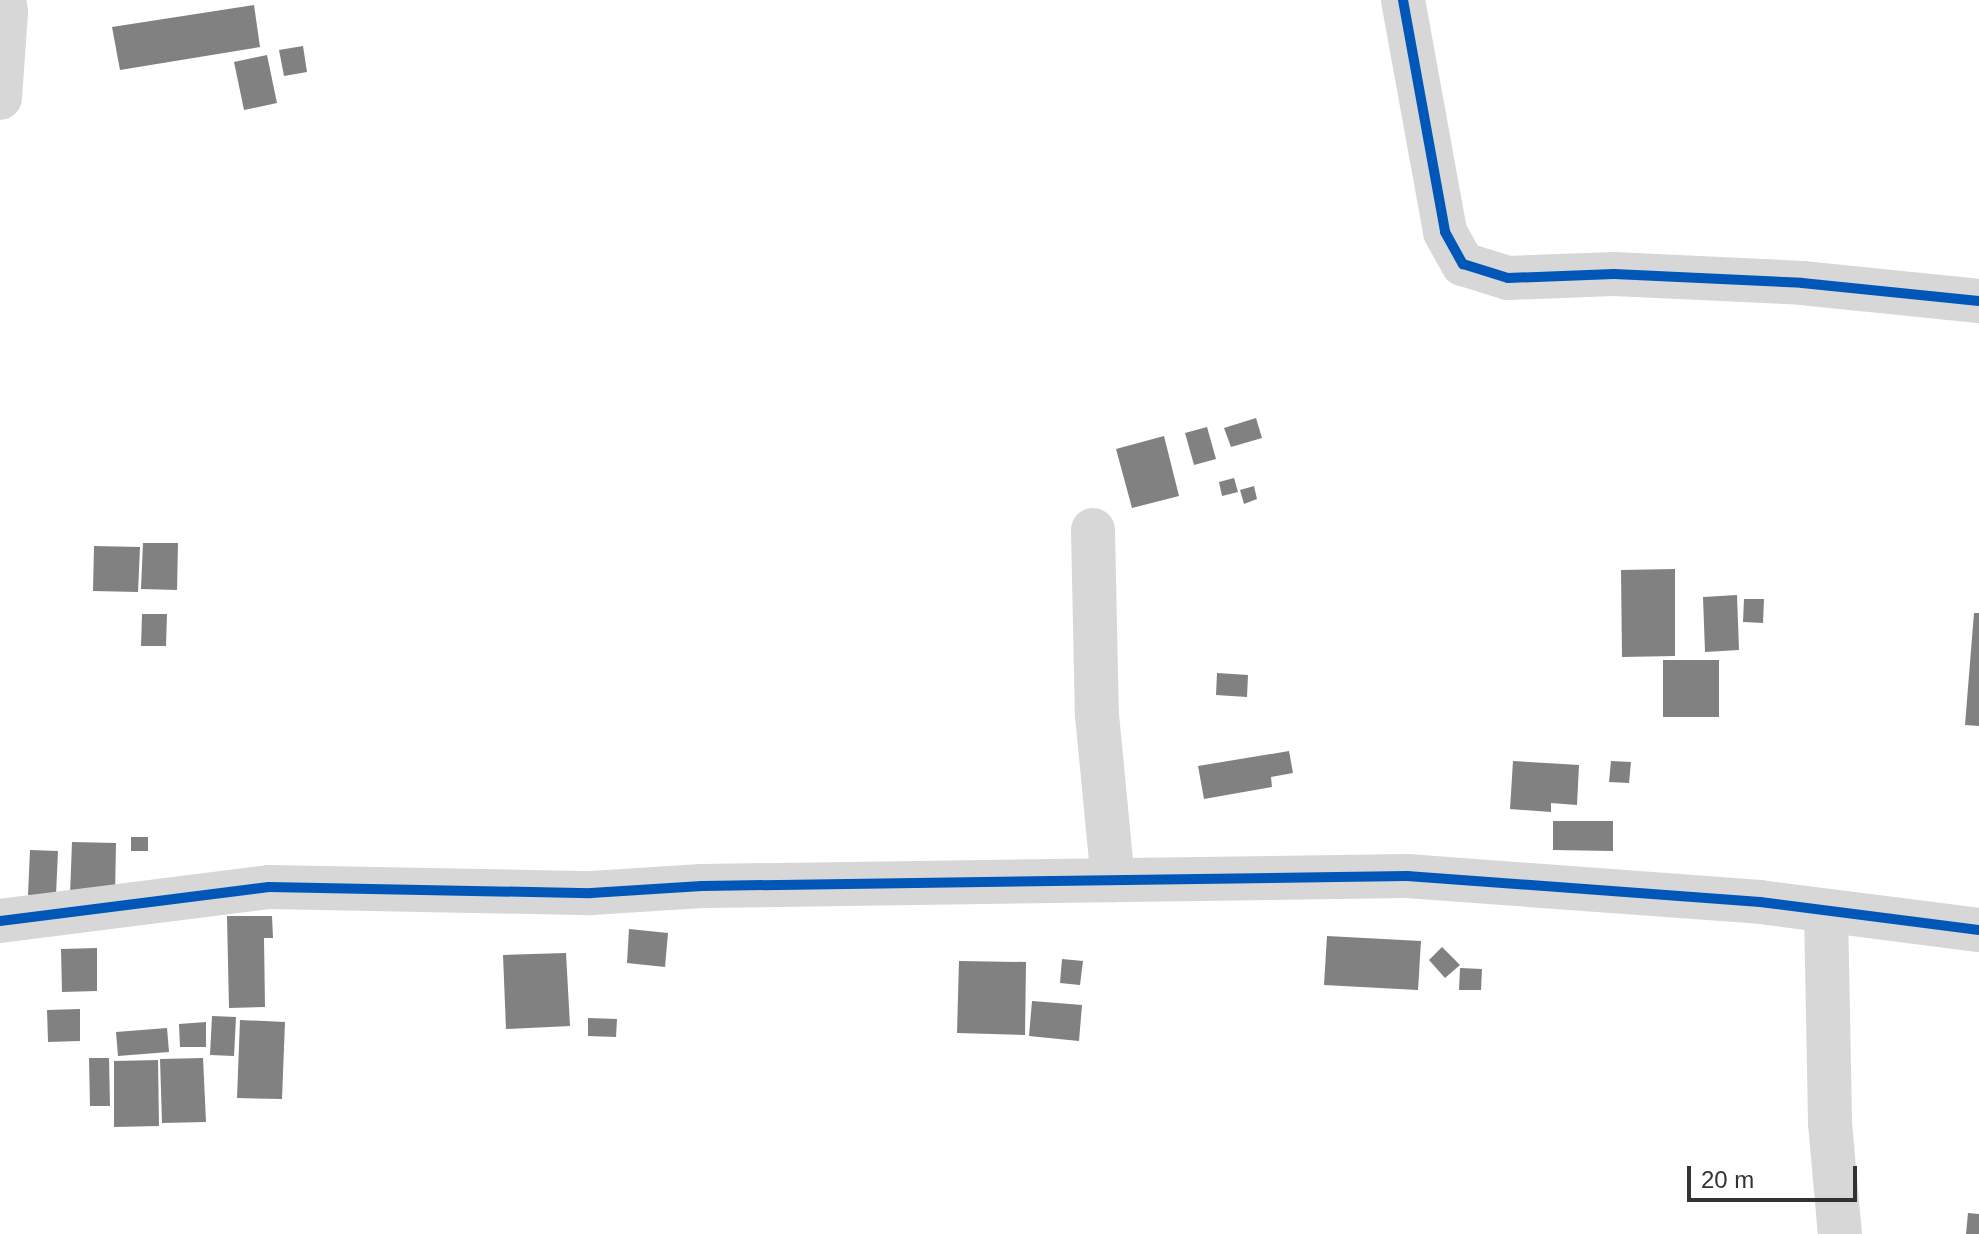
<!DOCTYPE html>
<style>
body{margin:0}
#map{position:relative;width:1979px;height:1234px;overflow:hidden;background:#fff;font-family:Arial,sans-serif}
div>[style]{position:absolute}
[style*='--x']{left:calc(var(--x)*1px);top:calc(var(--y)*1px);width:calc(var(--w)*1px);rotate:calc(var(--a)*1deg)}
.building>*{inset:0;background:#818181}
.minor>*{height:44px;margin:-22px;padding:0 22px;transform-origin:22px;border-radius:22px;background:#d7d7d7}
.cycleway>*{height:10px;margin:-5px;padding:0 5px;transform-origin:5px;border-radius:5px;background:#0057b8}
span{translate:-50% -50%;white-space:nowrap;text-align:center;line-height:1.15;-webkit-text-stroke:8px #fff;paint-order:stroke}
.scale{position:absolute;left:1687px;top:1166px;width:170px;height:36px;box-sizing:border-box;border:4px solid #333;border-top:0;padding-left:10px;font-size:24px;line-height:28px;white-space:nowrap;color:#333;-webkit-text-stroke:6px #fff;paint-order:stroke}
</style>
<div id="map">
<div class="building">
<i style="clip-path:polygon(254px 5px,260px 47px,120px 70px,112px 27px)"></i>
<i style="clip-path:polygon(303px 46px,307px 72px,284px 76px,279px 50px)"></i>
<i style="clip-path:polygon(267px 55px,277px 103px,244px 110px,234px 62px)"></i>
<i style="clip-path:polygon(1256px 418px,1262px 438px,1231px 447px,1224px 428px)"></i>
<i style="clip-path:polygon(1207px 427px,1216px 459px,1194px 465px,1185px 433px)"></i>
<i style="clip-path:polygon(1164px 436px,1179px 496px,1132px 508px,1116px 449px)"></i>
<i style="clip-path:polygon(1234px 478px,1238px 492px,1222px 496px,1219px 482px)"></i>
<i style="clip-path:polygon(1254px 486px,1257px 499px,1244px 504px,1240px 490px)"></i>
<i style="clip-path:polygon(143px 543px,178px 543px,177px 590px,141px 589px)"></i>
<i style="clip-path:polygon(94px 546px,140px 547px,138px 592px,93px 591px)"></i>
<i style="clip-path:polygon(1675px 569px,1675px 656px,1622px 657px,1621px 570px)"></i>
<i style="clip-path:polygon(1737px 595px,1739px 650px,1705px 652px,1703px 597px)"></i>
<i style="clip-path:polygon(1744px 599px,1764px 599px,1763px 623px,1743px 622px)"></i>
<i style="clip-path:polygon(1974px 613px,1979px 613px,1979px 726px,1965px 725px)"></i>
<i style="clip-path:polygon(142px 614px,167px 614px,166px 646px,141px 646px)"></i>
<i style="clip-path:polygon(1663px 660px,1719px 660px,1719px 717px,1663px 717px)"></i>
<i style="clip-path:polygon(1217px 673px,1248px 675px,1247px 697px,1216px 695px)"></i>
<i style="clip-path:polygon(1289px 751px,1293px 773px,1271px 777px,1272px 787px,1204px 799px,1198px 766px)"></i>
<i style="clip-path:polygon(1513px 761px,1579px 765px,1577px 805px,1551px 803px,1551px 812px,1510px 809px)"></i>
<i style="clip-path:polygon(1611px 761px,1631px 762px,1629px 783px,1609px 782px)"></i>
<i style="clip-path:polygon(1553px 821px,1613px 821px,1613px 851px,1553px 850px)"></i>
<i style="clip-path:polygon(131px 837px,148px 837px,148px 851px,131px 851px)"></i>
<i style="clip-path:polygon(72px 842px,116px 843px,115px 896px,70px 895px)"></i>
<i style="clip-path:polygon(30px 850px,58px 851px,56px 895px,28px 895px)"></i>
<i style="clip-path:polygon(227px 916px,272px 916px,273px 938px,264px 938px,265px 1007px,229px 1008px)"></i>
<i style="clip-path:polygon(629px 929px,668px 933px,665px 967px,627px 963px)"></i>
<i style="clip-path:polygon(1327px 936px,1421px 941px,1418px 990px,1324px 985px)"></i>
<i style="clip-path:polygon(1442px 947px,1460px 965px,1445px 978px,1429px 960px)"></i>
<i style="clip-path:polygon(97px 948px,97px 991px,62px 992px,61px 949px)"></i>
<i style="clip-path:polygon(566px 953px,570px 1026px,506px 1029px,503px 955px)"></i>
<i style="clip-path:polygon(1062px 959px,1083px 961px,1080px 985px,1060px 983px)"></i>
<i style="clip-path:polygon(959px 961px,1026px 962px,1025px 1035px,957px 1033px)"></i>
<i style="clip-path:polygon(1460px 968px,1482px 969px,1481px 990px,1459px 990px)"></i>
<i style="clip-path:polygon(1032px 1001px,1082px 1005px,1079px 1041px,1029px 1036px)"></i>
<i style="clip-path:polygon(80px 1009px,80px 1041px,48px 1042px,47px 1010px)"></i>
<i style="clip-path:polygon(212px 1016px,236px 1017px,234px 1056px,210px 1055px)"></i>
<i style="clip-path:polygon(588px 1018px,617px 1019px,616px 1037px,588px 1036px)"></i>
<i style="clip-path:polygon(240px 1020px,285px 1022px,282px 1099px,237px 1098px)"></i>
<i style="clip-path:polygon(206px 1022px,206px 1047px,180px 1047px,179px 1024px)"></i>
<i style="clip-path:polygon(167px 1028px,169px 1052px,118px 1056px,116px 1032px)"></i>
<i style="clip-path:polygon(89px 1058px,109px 1058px,110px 1106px,90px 1106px)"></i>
<i style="clip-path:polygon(203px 1058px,206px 1122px,162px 1123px,160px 1059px)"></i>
<i style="clip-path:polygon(158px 1060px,159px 1126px,114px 1127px,114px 1061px)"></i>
<i style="clip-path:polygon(1968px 1213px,1979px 1214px,1979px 1234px,1966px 1234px)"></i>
</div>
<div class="minor">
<i style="--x:1403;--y:0;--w:236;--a:79.7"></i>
<i style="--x:1445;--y:232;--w:37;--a:61"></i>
<i style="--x:1463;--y:264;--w:47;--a:17.3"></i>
<i style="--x:1508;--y:278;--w:106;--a:-2.2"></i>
<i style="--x:1614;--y:274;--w:188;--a:2.7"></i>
<i style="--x:1802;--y:283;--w:178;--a:5.8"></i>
<i style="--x:0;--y:98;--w:86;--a:-86"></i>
<i style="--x:6;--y:12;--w:12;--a:-99"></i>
<i style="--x:1093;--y:530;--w:185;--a:88.8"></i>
<i style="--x:1097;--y:715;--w:166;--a:84.5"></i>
<i style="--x:1826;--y:911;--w:212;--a:88.9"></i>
<i style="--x:1830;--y:1123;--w:111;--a:84.9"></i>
<i style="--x:0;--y:921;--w:271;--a:-7.2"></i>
<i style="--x:269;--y:887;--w:322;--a:1.1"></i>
<i style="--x:591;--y:893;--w:111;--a:-3.6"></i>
<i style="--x:702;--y:886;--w:705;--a:-0.81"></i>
<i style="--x:1407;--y:876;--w:354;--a:4.2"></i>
<i style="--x:1760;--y:902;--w:221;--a:7.3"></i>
</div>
<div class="cycleway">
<i style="--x:1403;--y:0;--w:236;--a:79.7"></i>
<i style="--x:1445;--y:232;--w:37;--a:61"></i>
<i style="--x:1463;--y:264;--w:47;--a:17.3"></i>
<i style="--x:1508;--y:278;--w:106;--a:-2.2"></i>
<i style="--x:1614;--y:274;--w:188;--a:2.7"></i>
<i style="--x:1802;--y:283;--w:178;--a:5.8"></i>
<i style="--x:0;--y:921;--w:271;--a:-7.2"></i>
<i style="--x:269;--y:887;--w:322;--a:1.1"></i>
<i style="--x:591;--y:893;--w:111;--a:-3.6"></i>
<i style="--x:702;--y:886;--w:705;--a:-0.81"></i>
<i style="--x:1407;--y:876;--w:354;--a:4.2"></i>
<i style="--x:1760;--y:902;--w:221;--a:7.3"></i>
</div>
<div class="scale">20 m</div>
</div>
